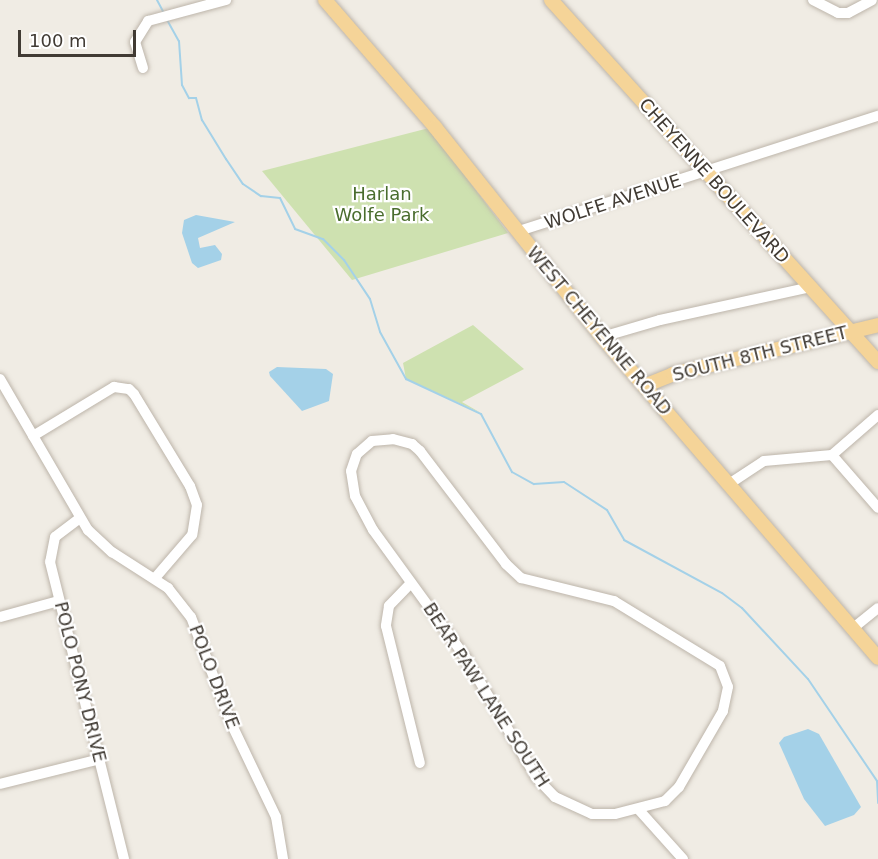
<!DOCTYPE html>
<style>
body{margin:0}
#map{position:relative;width:878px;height:859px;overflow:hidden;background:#f0ece4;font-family:"DejaVu Sans",sans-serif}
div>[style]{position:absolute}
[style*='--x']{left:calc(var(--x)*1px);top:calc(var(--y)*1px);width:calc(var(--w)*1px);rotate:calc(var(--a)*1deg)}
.green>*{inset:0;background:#cee1b0}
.water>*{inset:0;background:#a4d1e8}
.stream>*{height:2px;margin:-1px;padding:0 1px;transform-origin:1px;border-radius:1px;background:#a4d1e8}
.roads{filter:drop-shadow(0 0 2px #bdb5aa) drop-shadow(0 0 2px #bdb5aa)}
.minor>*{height:10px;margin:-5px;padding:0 5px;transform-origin:5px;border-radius:5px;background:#fff}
.major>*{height:14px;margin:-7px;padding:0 7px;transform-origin:7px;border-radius:7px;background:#f5d498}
span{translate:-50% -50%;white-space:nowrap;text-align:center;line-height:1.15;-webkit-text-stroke:4.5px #fff;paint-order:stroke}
.street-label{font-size:18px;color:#413b34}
.park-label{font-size:18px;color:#4a6d2e}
.scale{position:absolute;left:18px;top:30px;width:118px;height:27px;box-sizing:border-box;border:3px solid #413b34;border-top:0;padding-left:8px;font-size:18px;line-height:21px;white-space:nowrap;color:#413b34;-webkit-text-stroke:4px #fff;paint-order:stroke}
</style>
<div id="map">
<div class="green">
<i style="clip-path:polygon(429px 128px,508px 233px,352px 280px,262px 171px)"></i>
<i style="clip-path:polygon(473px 325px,524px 369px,462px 402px,481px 413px,406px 379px,403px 363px)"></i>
</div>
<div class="water">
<i style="clip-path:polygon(196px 215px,235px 222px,198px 238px,200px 248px,215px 245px,222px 254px,221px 260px,198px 268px,192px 263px,182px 233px,184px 220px)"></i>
<i style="clip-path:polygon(277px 367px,326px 369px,333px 374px,329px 401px,302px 411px,270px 376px,269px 372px)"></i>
<i style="clip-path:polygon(808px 729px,819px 734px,861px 807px,854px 815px,825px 826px,804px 799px,779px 743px,784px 737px)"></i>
</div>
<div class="stream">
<i style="--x:157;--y:0;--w:15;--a:62"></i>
<i style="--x:166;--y:18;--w:26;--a:61"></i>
<i style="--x:179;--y:41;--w:44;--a:86.1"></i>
<i style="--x:182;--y:85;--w:15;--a:62"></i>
<i style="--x:189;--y:98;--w:7;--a:0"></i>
<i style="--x:196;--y:98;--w:23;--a:75"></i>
<i style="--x:202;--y:120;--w:46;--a:58.4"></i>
<i style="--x:226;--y:159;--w:30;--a:56"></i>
<i style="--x:243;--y:184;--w:22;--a:34"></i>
<i style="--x:261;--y:196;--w:19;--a:6"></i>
<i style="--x:280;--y:198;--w:34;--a:64"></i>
<i style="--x:295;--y:229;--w:30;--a:20"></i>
<i style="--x:323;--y:239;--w:30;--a:45"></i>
<i style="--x:344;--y:260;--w:47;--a:56.3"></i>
<i style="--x:370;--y:299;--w:34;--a:73"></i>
<i style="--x:380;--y:332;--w:54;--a:61"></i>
<i style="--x:406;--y:379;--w:83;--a:25"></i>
<i style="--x:481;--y:414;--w:66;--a:61.9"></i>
<i style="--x:512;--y:472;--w:25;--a:29"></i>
<i style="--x:534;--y:484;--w:30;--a:-4"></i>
<i style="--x:564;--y:482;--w:51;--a:33.1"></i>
<i style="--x:607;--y:510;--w:34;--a:60"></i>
<i style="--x:624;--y:540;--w:111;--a:28.4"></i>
<i style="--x:722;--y:593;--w:25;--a:37"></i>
<i style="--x:742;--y:608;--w:97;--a:47.1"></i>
<i style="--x:808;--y:679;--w:123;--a:55.9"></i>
<i style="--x:877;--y:781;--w:22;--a:87"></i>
</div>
<div class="roads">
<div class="minor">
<i style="--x:813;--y:0;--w:28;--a:27"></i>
<i style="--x:838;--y:13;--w:10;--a:0"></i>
<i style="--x:848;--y:13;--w:27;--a:-28"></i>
<i style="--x:143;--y:68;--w:27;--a:-107"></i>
<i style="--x:135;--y:42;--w:25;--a:-58"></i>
<i style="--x:148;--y:21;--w:81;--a:-15.1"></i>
<i style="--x:519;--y:231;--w:377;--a:-17.8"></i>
<i style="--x:602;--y:337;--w:60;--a:-16.3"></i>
<i style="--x:660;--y:320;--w:155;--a:-12.3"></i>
<i style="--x:0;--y:379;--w:175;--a:59.8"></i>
<i style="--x:88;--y:530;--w:33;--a:43"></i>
<i style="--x:112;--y:552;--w:67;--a:32.7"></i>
<i style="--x:168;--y:588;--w:37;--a:52"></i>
<i style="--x:191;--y:617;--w:113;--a:69.3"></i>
<i style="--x:231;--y:723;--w:104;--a:64.4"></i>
<i style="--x:276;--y:817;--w:43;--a:80.5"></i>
<i style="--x:33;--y:436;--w:95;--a:-31.2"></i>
<i style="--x:114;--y:387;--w:15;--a:8"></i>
<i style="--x:129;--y:389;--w:7;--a:45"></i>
<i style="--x:134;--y:394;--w:108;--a:58.7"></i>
<i style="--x:190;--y:486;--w:20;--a:70"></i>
<i style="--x:197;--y:505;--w:30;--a:99"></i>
<i style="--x:192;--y:535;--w:57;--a:130.7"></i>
<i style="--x:393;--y:439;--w:20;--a:15"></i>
<i style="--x:412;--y:444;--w:11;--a:41"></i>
<i style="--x:420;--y:451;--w:142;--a:52.7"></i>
<i style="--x:506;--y:564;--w:21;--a:43"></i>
<i style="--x:521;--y:578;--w:96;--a:13.9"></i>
<i style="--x:614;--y:601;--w:124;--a:31.5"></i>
<i style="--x:720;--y:666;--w:22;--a:69"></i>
<i style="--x:728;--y:687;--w:25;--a:102"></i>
<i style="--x:723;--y:711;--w:88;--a:120.1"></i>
<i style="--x:679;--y:787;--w:20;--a:135"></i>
<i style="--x:665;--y:801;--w:52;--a:165.4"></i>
<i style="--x:615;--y:814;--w:23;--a:180"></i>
<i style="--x:592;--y:814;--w:41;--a:-155.3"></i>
<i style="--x:555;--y:797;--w:28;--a:-134"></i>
<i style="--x:536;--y:777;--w:138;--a:-120.5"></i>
<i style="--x:466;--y:658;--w:158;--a:-126"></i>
<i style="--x:373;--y:530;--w:38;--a:-118"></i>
<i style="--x:355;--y:496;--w:25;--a:-99"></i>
<i style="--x:351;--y:471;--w:18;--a:-71"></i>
<i style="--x:357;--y:454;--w:20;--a:-41"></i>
<i style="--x:372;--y:441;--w:21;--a:-5"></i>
<i style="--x:832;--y:455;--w:70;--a:49"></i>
<i style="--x:729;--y:484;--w:42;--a:-33.3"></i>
<i style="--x:764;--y:461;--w:68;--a:-5"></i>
<i style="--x:832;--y:455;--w:61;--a:-41"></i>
<i style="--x:80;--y:518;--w:31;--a:143"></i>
<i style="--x:55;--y:537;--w:25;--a:101"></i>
<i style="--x:50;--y:562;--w:306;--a:76"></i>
<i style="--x:411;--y:583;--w:32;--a:134"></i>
<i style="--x:389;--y:606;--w:20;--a:99"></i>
<i style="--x:386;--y:626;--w:141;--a:76.1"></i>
<i style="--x:0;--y:617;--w:61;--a:-15.2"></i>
<i style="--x:852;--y:629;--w:33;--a:-39"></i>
<i style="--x:0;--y:784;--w:103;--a:-14"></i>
<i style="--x:639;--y:810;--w:66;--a:48.1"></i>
</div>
<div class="major">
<i style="--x:325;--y:0;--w:168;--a:49.1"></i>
<i style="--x:435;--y:127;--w:268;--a:51.5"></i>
<i style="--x:602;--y:337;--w:423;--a:49.3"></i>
<i style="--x:551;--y:0;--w:488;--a:47.9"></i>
<i style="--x:644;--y:386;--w:31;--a:-22"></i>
<i style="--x:673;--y:374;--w:211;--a:-13.4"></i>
</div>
</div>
<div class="street-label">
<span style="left:714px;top:181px;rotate:48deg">CHEYENNE BOULEVARD</span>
<span style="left:613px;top:202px;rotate:-18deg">WOLFE AVENUE</span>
<span style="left:599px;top:331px;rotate:50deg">WEST CHEYENNE ROAD</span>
<span style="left:760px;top:354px;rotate:-14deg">SOUTH 8TH STREET</span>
<span style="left:214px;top:677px;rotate:69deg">POLO DRIVE</span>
<span style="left:80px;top:682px;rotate:76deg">POLO PONY DRIVE</span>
<span style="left:486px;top:695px;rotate:57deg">BEAR PAW LANE SOUTH</span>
</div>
<div class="park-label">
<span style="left:382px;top:205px">Harlan<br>Wolfe Park</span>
</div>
<div class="scale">100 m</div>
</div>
